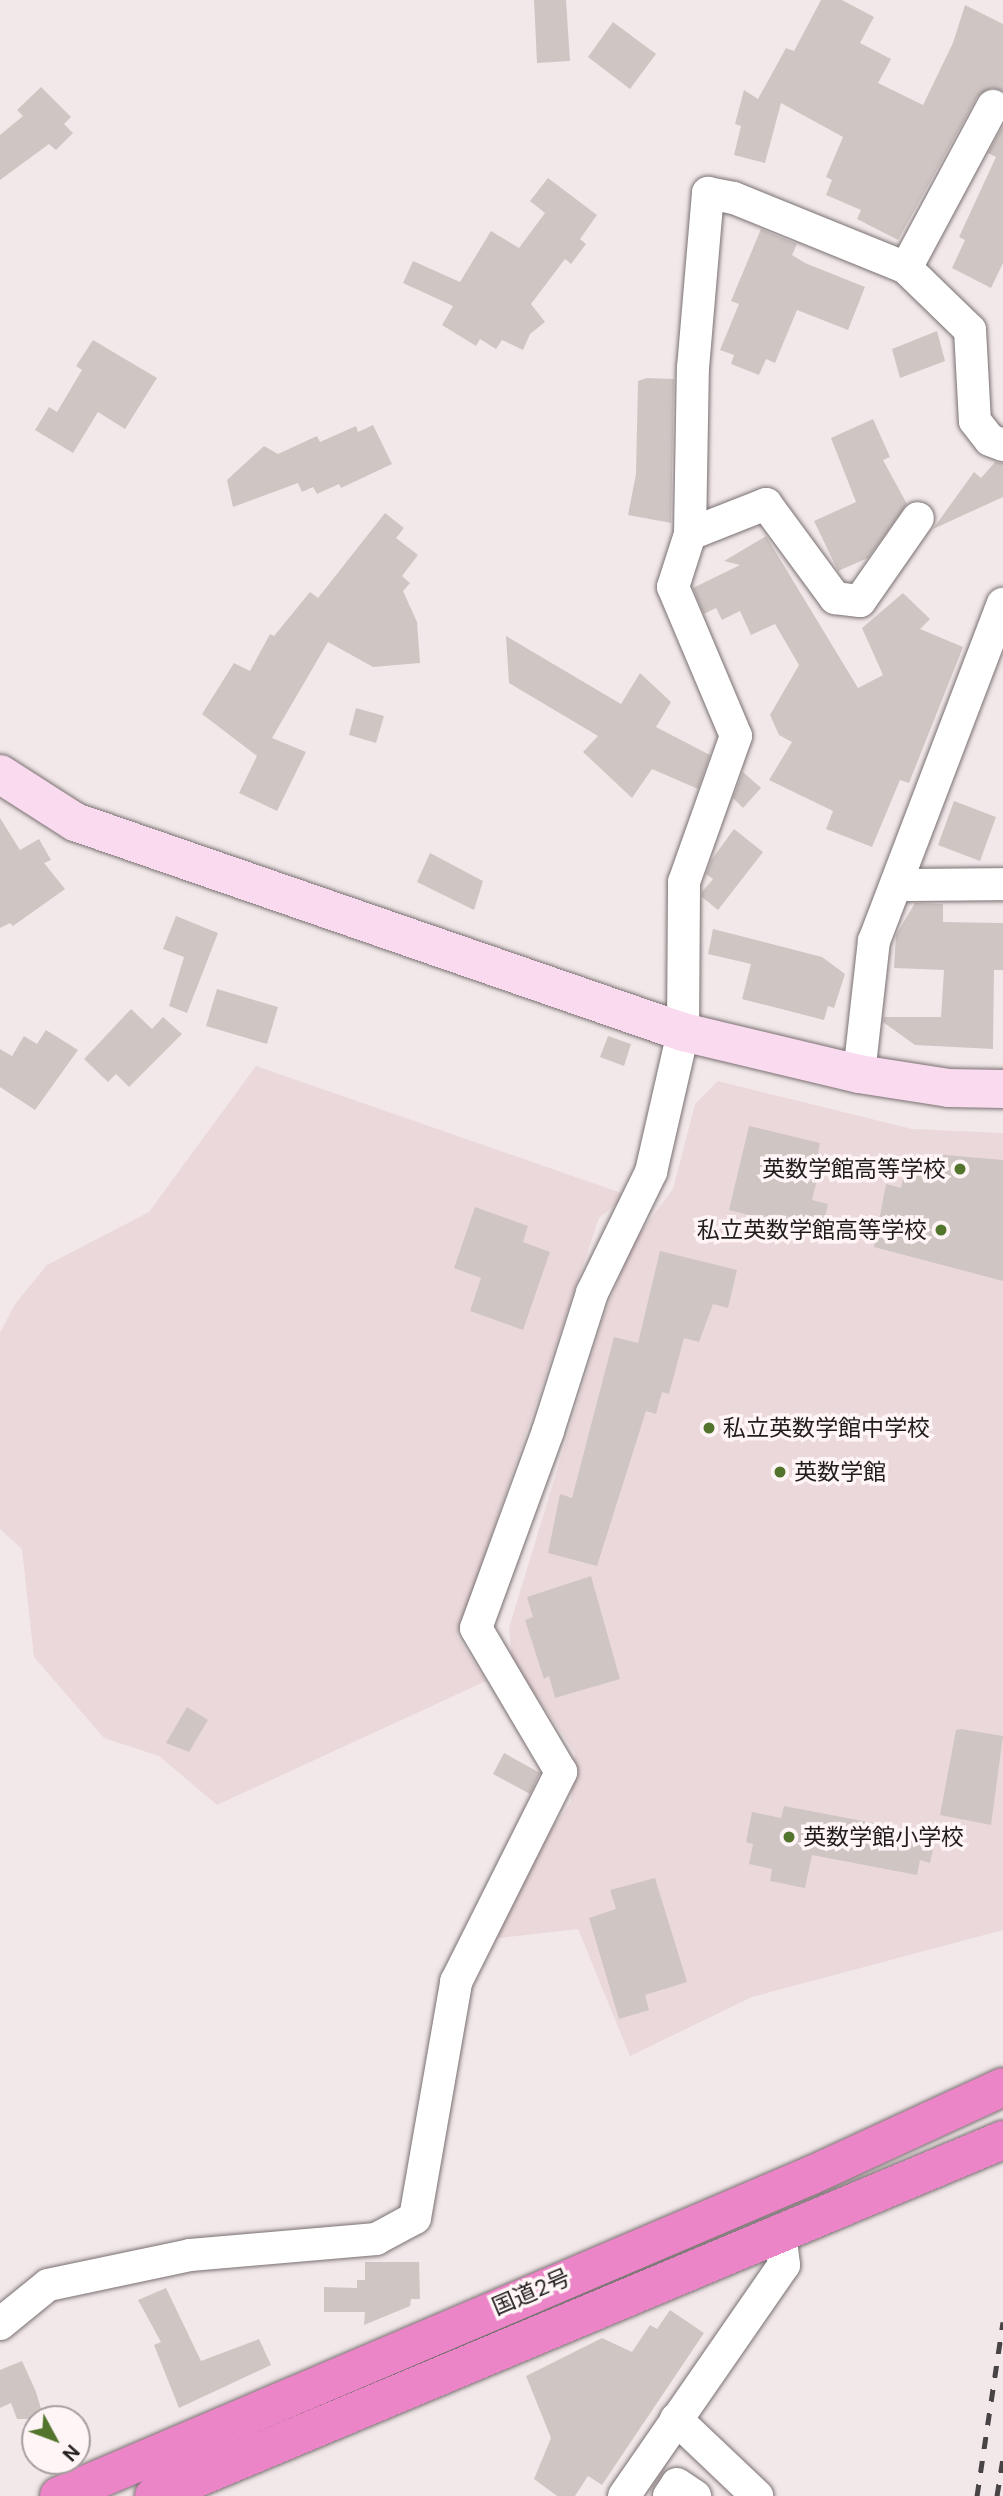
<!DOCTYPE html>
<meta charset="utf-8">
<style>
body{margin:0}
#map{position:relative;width:1003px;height:2496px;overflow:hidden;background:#f2e8e9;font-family:"DM Sans","Noto Sans JP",sans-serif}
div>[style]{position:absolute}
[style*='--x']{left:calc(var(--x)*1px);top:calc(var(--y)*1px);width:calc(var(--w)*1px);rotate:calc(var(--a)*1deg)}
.built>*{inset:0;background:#ebd8db}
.building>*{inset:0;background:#cfc6c4}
.roads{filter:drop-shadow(0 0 2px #797071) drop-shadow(0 0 2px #797071)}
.street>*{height:32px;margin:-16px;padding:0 16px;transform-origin:16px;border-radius:16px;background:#fff}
.secondary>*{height:38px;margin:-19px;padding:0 19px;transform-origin:19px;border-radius:19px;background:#f9daee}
.highway>*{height:38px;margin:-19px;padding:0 19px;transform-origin:19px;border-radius:19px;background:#ec85c7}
.rail>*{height:5px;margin-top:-2.5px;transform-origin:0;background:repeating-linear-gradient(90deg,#484344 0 12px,transparent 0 24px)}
.dots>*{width:19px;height:19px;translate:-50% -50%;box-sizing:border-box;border:4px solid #fff5f6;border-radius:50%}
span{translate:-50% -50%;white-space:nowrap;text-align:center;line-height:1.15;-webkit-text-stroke:7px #fff5f6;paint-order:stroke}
.poi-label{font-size:23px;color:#211d1e}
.right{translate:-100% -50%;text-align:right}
.left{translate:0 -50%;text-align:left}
.street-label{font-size:23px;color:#211d1e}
.north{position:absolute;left:21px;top:2405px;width:70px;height:70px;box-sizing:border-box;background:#fff5f6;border:2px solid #a69fa0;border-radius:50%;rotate:131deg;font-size:19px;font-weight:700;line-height:28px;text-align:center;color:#211d1e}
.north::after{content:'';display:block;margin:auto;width:24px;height:32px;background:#52742c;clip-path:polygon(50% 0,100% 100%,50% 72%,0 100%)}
</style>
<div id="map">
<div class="built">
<i style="clip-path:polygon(256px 1066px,627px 1195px,599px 1218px,457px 1636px,486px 1681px,217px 1805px,159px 1756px,104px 1738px,34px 1657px,22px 1549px,0 1529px,0 1333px,15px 1304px,47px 1265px,149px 1212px)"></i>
<i style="clip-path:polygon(718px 1081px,912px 1129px,1003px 1133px,1003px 1930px,752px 1997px,630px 2056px,578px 1929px,491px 1939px,521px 1871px,571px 1802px,575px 1753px,512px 1660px,509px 1628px,604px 1316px,634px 1241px,673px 1189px,695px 1104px)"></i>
</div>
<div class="building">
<i style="clip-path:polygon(534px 0,566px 0,570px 61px,537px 63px)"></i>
<i style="clip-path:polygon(821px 0,842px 0,874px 17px,860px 43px,891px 59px,878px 83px,923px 105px,953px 43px,965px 5px,1003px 24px,1003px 91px,992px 88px,977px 97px,898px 240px,857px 219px,861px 210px,826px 195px,832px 180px,826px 177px,843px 137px,781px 103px,765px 163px,734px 155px,741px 126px,735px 124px,744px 90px,758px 99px,786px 48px,794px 51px)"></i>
<i style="clip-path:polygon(613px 22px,656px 54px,630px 89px,588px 57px)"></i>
<i style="clip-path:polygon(41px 87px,71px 117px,64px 124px,73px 133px,56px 150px,49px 144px,0 180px,0 135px,23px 116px,17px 110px)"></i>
<i style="clip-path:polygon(1003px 126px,1003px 263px,991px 288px,952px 268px,965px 240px,959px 237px,996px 157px,988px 153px)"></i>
<i style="clip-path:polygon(548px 178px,597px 215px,580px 239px,586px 244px,571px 264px,565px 259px,531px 304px,545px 322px,530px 334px,523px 350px,502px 340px,496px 349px,480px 339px,476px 346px,442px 325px,453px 306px,403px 283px,413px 261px,460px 282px,491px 231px,519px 248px,545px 213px,530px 201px)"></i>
<i style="clip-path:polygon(761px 229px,797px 244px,792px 255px,805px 263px,865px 287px,848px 330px,797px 310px,775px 363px,766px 359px,759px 375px,731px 364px,734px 355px,720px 350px,739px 304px,731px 301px)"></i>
<i style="clip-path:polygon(937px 331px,945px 361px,900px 378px,892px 349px)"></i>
<i style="clip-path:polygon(93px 340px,157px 378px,125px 429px,98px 412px,73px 453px,35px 430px,49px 407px,57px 412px,82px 370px,76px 366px)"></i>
<i style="clip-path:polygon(647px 378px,674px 379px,671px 523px,628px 515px,636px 474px,638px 381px)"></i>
<i style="clip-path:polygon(873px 419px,890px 457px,883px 460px,907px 504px,868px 558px,838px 571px,814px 521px,856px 502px,831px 438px)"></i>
<i style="clip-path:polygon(373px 425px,392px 464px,341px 488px,339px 484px,317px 494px,313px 487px,302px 492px,298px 483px,233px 507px,227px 480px,264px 446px,278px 454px,317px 436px,320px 442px,356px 426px,358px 432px)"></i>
<i style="clip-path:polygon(995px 462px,1003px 463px,1003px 497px,933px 529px,974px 472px,981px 478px)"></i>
<i style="clip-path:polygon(385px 513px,404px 528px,396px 538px,418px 555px,402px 576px,410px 583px,403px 591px,417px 622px,420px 663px,373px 667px,328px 642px,272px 738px,306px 752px,277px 811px,239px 793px,257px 756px,202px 714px,234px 663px,250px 671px,270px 634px,274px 636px,310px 592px,318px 598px)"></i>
<i style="clip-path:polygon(766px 536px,858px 688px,883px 675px,862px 628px,903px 593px,930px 619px,920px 629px,963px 647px,909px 783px,900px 780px,872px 847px,826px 829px,833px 811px,769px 780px,792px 742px,779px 735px,770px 715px,799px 665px,775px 624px,751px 635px,740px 611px,722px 620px,716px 608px,704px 614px,693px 588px,740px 565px,724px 561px)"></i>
<i style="clip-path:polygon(506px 636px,621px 704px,640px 673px,671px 702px,656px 727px,710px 755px,698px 789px,652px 769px,632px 798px,583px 752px,598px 736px,509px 683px)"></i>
<i style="clip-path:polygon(356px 708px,384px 716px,376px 743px,349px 735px)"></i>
<i style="clip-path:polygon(743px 772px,761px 788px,743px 808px,733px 798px)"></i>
<i style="clip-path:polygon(954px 801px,996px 817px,980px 861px,938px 845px)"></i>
<i style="clip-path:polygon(0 818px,20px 850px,39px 839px,51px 860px,44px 863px,65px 889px,13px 926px,10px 923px,0 928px)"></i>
<i style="clip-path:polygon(734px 829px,763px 852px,718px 910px,702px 897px,702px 892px,713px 879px,706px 874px,712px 859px)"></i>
<i style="clip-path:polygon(430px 853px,483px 881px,474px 910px,417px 882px)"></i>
<i style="clip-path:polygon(915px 903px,943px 904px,943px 922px,1003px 923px,1003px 970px,994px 970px,993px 1049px,915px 1045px,883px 1022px,884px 1017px,941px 1017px,944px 970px,894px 968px,896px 935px)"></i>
<i style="clip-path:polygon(176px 916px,218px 933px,187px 1013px,169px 1006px,184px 957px,163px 949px)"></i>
<i style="clip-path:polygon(713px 929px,822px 957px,845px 974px,834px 1008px,828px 1006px,824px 1020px,742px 999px,751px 964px,708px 954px)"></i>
<i style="clip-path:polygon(217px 989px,278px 1007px,267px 1044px,206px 1026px)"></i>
<i style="clip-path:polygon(131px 1009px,152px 1029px,163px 1017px,182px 1034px,129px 1087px,116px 1074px,108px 1082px,84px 1059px)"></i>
<i style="clip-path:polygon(46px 1030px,78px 1050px,35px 1110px,0 1087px,0 1049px,12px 1056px,24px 1036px,37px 1044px)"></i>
<i style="clip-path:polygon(608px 1036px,631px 1044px,624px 1066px,600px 1057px)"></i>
<i style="clip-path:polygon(749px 1126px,820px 1143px,818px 1153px,823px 1155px,812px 1200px,828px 1204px,821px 1235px,758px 1226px,760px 1218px,729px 1210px)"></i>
<i style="clip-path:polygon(935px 1154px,1003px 1160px,1003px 1281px,874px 1247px,886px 1184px,901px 1188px,905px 1170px,911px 1171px,913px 1163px,934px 1168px)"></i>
<i style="clip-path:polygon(475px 1207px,528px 1226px,523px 1242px,550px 1252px,523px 1330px,470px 1311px,481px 1278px,454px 1268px)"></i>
<i style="clip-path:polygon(660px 1251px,737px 1270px,728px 1308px,713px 1304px,699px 1342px,684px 1338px,669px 1394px,662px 1392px,656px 1414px,646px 1411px,597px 1566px,548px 1553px,560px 1494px,572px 1498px,614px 1337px,638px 1343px)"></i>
<i style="clip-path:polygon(591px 1576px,620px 1679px,555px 1698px,549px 1676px,544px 1679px,525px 1620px,533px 1617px,527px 1597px)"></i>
<i style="clip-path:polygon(187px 1707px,208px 1720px,189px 1752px,166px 1743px)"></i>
<i style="clip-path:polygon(961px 1729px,1003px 1736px,991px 1825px,940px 1815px,956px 1730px)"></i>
<i style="clip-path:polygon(504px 1753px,540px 1773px,530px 1794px,493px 1774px)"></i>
<i style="clip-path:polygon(784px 1806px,936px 1835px,930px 1863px,920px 1860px,917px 1875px,812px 1855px,805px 1888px,770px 1881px,772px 1869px,749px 1864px,753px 1844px,746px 1842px,752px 1812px,781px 1818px)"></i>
<i style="clip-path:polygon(655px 1878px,687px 1982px,645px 1995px,649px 2010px,619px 2019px,589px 1918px,616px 1909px,610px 1890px)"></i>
<i style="clip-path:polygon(365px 2262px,419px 2262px,420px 2299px,411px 2299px,410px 2306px,364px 2325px,365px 2312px,324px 2312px,324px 2287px,357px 2288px,357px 2280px,365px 2280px)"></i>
<i style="clip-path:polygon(166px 2288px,201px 2361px,259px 2339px,271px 2365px,179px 2408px,154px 2345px,161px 2342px,138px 2300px)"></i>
<i style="clip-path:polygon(670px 2310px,704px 2333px,602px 2485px,588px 2476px,575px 2496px,557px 2496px,534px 2479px,551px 2438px,526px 2376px,602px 2338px,632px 2352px,650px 2325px,657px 2329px)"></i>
<i style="clip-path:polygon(22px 2361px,36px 2392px,44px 2419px,17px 2419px,11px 2403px,0 2408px,0 2370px)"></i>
</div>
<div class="roads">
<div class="street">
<i style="--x:906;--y:268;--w:184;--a:-61.8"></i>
<i style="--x:690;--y:534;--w:166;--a:-89"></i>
<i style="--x:693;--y:368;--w:176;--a:-85.1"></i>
<i style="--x:708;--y:193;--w:26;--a:11"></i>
<i style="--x:734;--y:198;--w:186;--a:22.1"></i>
<i style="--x:906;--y:268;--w:89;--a:44.1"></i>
<i style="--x:970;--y:330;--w:91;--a:86.9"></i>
<i style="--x:975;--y:421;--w:24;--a:52"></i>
<i style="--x:990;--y:440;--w:14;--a:21"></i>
<i style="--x:896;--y:885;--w:107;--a:-0.5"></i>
<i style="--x:859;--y:1074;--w:134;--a:-83.6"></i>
<i style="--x:874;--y:941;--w:361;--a:-69.1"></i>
<i style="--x:0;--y:2324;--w:62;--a:-39.1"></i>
<i style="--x:48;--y:2285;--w:145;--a:-11.9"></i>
<i style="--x:190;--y:2255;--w:187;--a:-4.9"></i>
<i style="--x:376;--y:2239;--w:44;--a:-28.3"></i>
<i style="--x:415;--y:2218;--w:240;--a:-80.1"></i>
<i style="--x:456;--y:1982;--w:235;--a:-63.4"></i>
<i style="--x:561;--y:1772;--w:167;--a:-120.6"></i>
<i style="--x:476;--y:1628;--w:210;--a:-69.9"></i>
<i style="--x:548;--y:1431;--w:145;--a:-72.3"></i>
<i style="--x:592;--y:1293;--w:135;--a:-64"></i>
<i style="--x:651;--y:1172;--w:144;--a:-77.1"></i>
<i style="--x:683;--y:1032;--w:150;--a:-89.6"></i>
<i style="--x:684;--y:882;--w:155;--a:-70.4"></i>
<i style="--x:736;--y:736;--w:162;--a:-112.9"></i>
<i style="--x:673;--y:587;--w:56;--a:-72.2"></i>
<i style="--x:690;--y:534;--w:82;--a:-21.5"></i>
<i style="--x:766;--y:504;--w:117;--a:53.7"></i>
<i style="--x:835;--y:598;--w:25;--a:7"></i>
<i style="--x:860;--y:601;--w:101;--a:-55.1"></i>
<i style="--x:676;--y:2419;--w:112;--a:43.5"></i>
<i style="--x:624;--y:2496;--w:281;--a:-55.3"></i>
<i style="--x:784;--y:2265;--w:35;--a:-97"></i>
<i style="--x:669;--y:2496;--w:14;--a:-56"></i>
<i style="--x:677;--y:2484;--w:22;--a:34"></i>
</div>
<div class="secondary">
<i style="--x:0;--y:774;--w:89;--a:32.6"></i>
<i style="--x:75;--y:822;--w:643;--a:19.05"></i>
<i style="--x:683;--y:1032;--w:181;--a:13.4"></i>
<i style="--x:859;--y:1074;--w:91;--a:8.8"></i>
<i style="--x:949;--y:1088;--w:54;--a:1.1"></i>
</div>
<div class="highway">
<i style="--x:59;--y:2496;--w:819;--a:-23.09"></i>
<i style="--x:812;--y:2175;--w:210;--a:-24.7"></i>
<i style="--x:154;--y:2496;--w:921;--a:-22.75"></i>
</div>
</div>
<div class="rail">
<i style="--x:977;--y:2496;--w:176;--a:-81.5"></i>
<i style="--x:997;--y:2496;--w:38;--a:-81"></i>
</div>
<div class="dots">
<i style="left:960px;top:1169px;background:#52742c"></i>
<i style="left:941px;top:1230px;background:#52742c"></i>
<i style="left:709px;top:1428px;background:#52742c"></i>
<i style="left:780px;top:1472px;background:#52742c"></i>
<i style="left:789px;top:1837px;background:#52742c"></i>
</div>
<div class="poi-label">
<span class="right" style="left:946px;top:1169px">英数学館高等学校</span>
<span class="right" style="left:927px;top:1230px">私立英数学館高等学校</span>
<span class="left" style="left:723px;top:1428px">私立英数学館中学校</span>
<span class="left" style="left:794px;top:1472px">英数学館</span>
<span class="left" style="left:803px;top:1837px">英数学館小学校</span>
</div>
<div class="street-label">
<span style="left:531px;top:2292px;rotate:-23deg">国道2号</span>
</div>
<div class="north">N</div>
</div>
